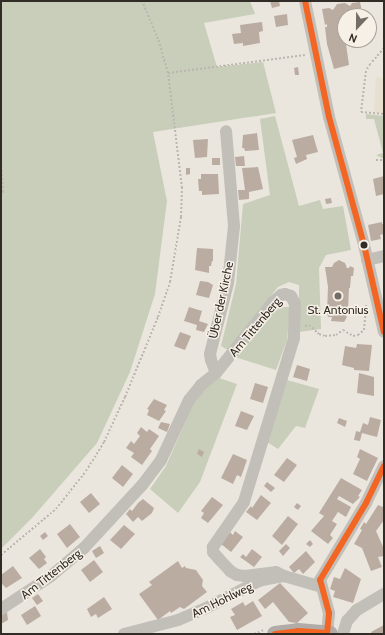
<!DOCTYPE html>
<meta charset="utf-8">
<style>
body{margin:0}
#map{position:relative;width:385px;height:635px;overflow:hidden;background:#eae6de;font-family:Cabin,sans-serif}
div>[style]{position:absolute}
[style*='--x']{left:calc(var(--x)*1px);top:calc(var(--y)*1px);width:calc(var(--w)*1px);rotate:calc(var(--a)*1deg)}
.green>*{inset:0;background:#c8ceba}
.plaza>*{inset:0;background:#e7dfcf}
.building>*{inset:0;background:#bbaca2}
.path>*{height:2px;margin-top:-1px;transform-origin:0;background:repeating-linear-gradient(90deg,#bbb6b0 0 2px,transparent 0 4px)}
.minor>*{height:12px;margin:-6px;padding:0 6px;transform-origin:6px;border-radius:6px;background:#c2beb8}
.major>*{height:16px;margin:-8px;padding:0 8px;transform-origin:8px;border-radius:8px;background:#b1aca7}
.bus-1>*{height:6px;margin:-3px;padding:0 3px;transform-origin:3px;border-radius:3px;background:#f26522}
.dots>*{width:11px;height:11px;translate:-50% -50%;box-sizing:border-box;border:2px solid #f6f0e6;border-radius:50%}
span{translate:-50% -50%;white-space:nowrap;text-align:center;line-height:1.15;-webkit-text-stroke:3px #f6f0e6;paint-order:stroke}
.street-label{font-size:12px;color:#322c27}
.poi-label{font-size:12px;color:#322c27}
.frame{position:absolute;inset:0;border:2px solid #322c27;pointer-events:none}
.north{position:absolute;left:337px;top:8px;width:40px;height:40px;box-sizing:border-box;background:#f6f0e6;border:1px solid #a8a29a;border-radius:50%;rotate:202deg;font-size:11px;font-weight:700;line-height:16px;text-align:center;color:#322c27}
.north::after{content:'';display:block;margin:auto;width:14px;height:18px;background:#726d67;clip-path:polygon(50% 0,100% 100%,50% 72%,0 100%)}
</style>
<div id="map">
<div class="green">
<i style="clip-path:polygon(1px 1px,250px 1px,255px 14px,204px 23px,217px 67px,263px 62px,276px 113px,153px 132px,167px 201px,155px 294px,130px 372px,97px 443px,32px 518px,1px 549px)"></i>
<i style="clip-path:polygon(366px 114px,384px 116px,384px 159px,376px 155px,383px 153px,374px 119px,366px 119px)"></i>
<i style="clip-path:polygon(275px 116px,299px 206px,320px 200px,323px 209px,343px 206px,351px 250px,326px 255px,319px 268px,321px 329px,299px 332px,299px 285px,289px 282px,278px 287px,228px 350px,221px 346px,236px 284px,243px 204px,270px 195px,260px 119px)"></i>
<i style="clip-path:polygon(275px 307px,290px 307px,287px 340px,276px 370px,235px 357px)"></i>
<i style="clip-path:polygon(219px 378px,237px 384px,200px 482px,178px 513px,150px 489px,166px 466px,194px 402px,203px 390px)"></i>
<i style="clip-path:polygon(287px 380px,319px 389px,305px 428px,296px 426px,278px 449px,267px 442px)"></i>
</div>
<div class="plaza">
<i style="clip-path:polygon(376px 77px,384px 78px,384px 113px,374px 113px)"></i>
</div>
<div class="building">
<i style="clip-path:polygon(270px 1px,279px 1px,280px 6px,272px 8px)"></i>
<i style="clip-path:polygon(360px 2px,363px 16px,345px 16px,345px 40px,362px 41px,346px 44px,349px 65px,334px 69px,327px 44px,325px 27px,327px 27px,327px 24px,325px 25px,322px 9px,329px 8px,333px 10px,337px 4px,345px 3px,350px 6px,352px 3px)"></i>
<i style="clip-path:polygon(287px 14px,288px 25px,276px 27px,274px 16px)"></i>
<i style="clip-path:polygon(262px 22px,263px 31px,259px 32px,260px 43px,243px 46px,243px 43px,234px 44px,232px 34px,241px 33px,240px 25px)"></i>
<i style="clip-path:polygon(298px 67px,299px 75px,295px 75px,294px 68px)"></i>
<i style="clip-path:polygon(257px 133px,259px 150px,245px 151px,244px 148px,242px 148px,243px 135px)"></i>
<i style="clip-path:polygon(313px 135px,318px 152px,306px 155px,307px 159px,296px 164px,294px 158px,297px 157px,292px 140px)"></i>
<i style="clip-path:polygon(208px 139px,207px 157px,195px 158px,193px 140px)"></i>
<i style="clip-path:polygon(244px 156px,245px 166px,236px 166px,235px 157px)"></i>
<i style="clip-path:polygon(212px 158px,220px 158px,220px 165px,212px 165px)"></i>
<i style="clip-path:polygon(258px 167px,263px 189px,249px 192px,249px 199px,239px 200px,238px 190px,245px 190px,242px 168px)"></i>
<i style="clip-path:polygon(186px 168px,190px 168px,190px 174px,186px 175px)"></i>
<i style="clip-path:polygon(201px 174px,218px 174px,219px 194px,202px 195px,202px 191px,199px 191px,198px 179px,201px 179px)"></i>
<i style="clip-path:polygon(384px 176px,384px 194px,376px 196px,373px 179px)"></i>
<i style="clip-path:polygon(331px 198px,332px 203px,326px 204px,325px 199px)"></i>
<i style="clip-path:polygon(382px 222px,382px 224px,384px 224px,384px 234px,380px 235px,381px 239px,371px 241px,368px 225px)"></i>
<i style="clip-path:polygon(197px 248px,213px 249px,213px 261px,212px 261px,211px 266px,209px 266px,209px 273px,195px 270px)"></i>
<i style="clip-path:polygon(339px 260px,345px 263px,347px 268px,349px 268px,350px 266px,354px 268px,353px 276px,351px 276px,350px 288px,349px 288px,348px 310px,348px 313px,344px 313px,347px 317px,344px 322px,331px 321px,332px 317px,328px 317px,327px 312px,328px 287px,325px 267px,332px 267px,334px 263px)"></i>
<i style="clip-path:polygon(200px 281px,208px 282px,213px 285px,209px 298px,196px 295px)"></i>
<i style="clip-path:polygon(189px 307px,202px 311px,199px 321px,208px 324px,204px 332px,196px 330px,197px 325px,184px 321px)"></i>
<i style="clip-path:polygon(180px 332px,191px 336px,185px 350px,174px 346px)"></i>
<i style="clip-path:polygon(357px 344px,372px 345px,369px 371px,354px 370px,354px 368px,342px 365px,345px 346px,356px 348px)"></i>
<i style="clip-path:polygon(297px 365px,310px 369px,307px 381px,293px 377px)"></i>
<i style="clip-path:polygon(359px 373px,374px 377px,374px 396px,357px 393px)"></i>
<i style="clip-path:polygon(255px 383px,268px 387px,263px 403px,250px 399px)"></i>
<i style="clip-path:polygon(154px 399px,167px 405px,164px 410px,166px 411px,159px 421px,147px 415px,149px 410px,147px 409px)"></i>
<i style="clip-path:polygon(241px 411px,254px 416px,247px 430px,235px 426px)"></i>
<i style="clip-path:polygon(370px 417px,381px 420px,377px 437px,362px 433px,360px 441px,354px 440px,356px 431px,360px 432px,363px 423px,368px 425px)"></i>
<i style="clip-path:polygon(339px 418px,347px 421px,345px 427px,337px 423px)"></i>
<i style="clip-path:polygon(161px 422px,170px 424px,167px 432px,158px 428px)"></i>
<i style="clip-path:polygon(141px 427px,147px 432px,149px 429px,159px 436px,150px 449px,152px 451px,142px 465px,131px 457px,134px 453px,126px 448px,131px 441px,134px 444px,140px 436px,137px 433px)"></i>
<i style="clip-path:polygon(199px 449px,204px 452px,202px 457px,197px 454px)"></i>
<i style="clip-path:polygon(360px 449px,378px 458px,367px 481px,353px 474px,360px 459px,357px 457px)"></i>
<i style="clip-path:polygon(233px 454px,247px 460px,241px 477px,237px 475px,233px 484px,221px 478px)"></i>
<i style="clip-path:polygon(287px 458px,297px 465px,284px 482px,274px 475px)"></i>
<i style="clip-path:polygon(122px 465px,133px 474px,123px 487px,112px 478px)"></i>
<i style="clip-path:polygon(341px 478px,362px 490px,358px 496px,360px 497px,353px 504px,339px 496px,337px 499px,351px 507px,346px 517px,338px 512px,332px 521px,337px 524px,330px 535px,333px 538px,328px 544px,311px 531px,324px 516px,319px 513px)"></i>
<i style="clip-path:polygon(267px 482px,275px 488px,271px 492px,264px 486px)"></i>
<i style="clip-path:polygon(91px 493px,100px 504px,89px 513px,80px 502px)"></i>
<i style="clip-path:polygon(261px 495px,271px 503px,257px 520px,246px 512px,251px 506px,252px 508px)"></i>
<i style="clip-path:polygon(212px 497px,223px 505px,208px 523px,201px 518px,204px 513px,201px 511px)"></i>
<i style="clip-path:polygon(143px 499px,154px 508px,152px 513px,142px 521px,138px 517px,133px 522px,126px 514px,130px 509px,132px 511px,138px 503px)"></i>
<i style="clip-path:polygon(384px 500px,384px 520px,376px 531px,384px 549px,384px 556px,378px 557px,382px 567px,371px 571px,362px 548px,354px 544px,362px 530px,360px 529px,364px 522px,366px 524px,378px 505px,383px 507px)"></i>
<i style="clip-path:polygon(297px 503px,301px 506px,298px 510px,294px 507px)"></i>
<i style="clip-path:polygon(288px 516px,298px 524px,282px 545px,272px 536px)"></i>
<i style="clip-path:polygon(70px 524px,80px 537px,67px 548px,57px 534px)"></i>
<i style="clip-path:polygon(124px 525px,135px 534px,121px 549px,110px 540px)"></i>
<i style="clip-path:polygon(235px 531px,243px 537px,231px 552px,221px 544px,230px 532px,233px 535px)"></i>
<i style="clip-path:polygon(45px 532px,48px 536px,43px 540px,40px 536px)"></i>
<i style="clip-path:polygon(310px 540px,313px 544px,310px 547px,306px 544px)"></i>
<i style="clip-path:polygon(286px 544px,290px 548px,283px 556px,279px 551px)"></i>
<i style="clip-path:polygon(100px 546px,104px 553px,96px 558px,92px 551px)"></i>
<i style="clip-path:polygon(40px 549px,46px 557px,44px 559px,47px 563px,39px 569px,29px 558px)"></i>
<i style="clip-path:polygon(252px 549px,262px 557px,254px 567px,240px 557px,243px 554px,246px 557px)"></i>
<i style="clip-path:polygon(306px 551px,315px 562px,303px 574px,299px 569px,294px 573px,289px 567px)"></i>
<i style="clip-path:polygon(94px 560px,103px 572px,90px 582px,81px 570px)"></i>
<i style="clip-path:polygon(178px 561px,182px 568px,185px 566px,186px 568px,196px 570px,203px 580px,202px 586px,207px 592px,184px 609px,180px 607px,171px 613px,170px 611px,158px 620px,139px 594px,152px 585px,149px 582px)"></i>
<i style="clip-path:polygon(13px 566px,22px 578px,6px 588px,1px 583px,1px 575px)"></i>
<i style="clip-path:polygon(345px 568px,361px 579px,353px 603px,333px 597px,335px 591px,330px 589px,334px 577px,340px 579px)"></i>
<i style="clip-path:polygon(280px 583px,308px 613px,297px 623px,289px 622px,273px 602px,265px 609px,258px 600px)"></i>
<i style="clip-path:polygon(38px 594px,43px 601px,37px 605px,32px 598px)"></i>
<i style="clip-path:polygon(104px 597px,112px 609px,98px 618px,96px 614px,91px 617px,87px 609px)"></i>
<i style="clip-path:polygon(253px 601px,262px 616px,237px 630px,230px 617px,235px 615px,231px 609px,243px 602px,245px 606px)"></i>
<i style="clip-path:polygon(35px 606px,41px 616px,27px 625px,21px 615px)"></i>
<i style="clip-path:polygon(7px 612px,8px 620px,1px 624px,1px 615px)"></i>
<i style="clip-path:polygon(384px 625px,384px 634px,372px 634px,371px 632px)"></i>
</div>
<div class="path">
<i style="--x:384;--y:48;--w:21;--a:131"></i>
<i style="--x:370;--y:64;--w:8;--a:120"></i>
<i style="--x:366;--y:71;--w:41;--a:97"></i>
<i style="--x:361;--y:112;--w:23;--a:5"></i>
<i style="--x:168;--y:73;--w:138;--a:-7.5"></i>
<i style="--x:376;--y:160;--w:8;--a:0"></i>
<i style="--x:1;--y:166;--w:25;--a:85"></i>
<i style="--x:3;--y:191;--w:5;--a:112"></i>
<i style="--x:305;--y:326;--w:4;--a:-14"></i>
<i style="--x:309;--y:325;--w:13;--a:42"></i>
<i style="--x:319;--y:334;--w:6;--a:18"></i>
<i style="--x:325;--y:336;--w:11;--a:-5"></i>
<i style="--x:336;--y:335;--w:9;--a:-36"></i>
<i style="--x:343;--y:330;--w:12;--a:31"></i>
<i style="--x:353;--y:336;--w:5;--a:-11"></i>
<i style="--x:358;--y:335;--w:8;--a:-40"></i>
<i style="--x:364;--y:330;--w:25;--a:-85"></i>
<i style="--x:1;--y:555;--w:72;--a:-39.9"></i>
<i style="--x:56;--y:509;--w:48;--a:-51.7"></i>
<i style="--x:86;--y:471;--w:34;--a:-58"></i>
<i style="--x:104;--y:442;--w:50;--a:-65"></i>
<i style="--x:125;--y:397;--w:87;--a:-67.6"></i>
<i style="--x:158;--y:317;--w:37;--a:-71"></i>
<i style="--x:170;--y:282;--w:66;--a:-80.4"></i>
<i style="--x:181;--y:217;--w:29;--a:-88"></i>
<i style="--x:182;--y:188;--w:116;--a:-96.9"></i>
<i style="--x:168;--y:73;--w:35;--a:-106"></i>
<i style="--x:158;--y:39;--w:41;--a:-112.8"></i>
<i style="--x:254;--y:634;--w:11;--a:-22"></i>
</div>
<div class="minor">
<i style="--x:305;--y:1;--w:118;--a:78.3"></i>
<i style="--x:329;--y:117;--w:133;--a:74.7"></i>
<i style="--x:364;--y:245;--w:89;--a:77.1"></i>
<i style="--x:367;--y:260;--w:17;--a:-13"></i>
<i style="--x:216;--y:373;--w:14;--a:-111"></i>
<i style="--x:211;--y:360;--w:6;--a:-99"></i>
<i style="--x:210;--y:354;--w:73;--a:-75.8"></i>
<i style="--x:228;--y:283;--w:57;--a:-84"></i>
<i style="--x:234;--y:226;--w:95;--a:-94.8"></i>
<i style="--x:1;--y:609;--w:60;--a:-33.4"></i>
<i style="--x:51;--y:576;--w:43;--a:-40.3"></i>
<i style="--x:84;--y:548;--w:87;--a:-47.3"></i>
<i style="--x:143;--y:484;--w:30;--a:-53"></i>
<i style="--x:161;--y:460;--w:66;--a:-65"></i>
<i style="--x:189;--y:400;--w:19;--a:-51"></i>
<i style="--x:201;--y:385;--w:19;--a:-39"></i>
<i style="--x:216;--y:373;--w:91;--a:-51.2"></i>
<i style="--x:273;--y:302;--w:11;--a:-41"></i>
<i style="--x:281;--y:295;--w:4;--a:-14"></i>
<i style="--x:285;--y:294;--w:6;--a:18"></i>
<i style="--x:291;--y:296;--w:9;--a:63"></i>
<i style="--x:295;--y:304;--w:34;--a:92"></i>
<i style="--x:294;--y:338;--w:171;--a:107"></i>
<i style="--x:244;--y:502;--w:55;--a:124.6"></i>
<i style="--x:213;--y:547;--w:5;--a:90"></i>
<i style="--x:213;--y:552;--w:9;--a:49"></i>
<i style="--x:219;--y:559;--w:16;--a:47"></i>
<i style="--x:230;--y:571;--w:8;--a:30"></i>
<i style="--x:237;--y:575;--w:8;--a:7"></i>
<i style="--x:245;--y:576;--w:31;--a:-7"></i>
<i style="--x:276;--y:572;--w:9;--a:27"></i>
<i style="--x:327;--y:633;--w:20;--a:-84"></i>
<i style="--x:329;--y:613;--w:34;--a:-105"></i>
<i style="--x:320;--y:580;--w:90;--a:-59.1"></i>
<i style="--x:366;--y:503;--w:41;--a:-64.1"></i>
<i style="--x:124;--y:634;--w:56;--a:-14.5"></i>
<i style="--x:178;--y:620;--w:28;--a:-23"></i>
<i style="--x:204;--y:609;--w:62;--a:-27"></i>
<i style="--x:259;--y:581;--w:13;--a:-13"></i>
<i style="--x:272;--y:578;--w:12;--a:-9"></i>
<i style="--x:284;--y:576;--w:37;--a:16"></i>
<i style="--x:343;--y:634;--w:14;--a:-73"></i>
<i style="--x:347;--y:621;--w:15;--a:-48"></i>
<i style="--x:357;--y:610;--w:31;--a:-31"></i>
</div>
<div class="major">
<i style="--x:275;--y:634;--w:23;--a:-7"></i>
<i style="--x:298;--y:631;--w:32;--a:5"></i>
</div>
<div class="bus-1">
<i style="--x:305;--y:1;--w:118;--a:78.3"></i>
<i style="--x:329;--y:117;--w:133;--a:74.7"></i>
<i style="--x:364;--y:245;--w:89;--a:77.1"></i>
<i style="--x:327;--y:633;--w:20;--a:-84"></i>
<i style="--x:329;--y:613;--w:34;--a:-105"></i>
<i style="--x:320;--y:580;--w:90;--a:-59.1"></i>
<i style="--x:366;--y:503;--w:41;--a:-64.1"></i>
<i style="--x:275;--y:634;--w:23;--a:-7"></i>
<i style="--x:298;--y:631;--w:29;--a:4"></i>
</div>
<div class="dots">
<i style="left:364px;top:245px;background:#322c27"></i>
<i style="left:338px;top:296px;background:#726d67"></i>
</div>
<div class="street-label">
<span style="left:221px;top:300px;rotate:-78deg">Über der Kirche</span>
<span style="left:255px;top:327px;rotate:-50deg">Am Tittenberg</span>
<span style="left:51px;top:574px;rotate:-38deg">Am Tittenberg</span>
<span style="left:222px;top:600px;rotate:-26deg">Am Hohlweg</span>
</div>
<div class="poi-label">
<span style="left:338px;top:310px">St. Antonius</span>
</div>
<div class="frame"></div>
<div class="north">N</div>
</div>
